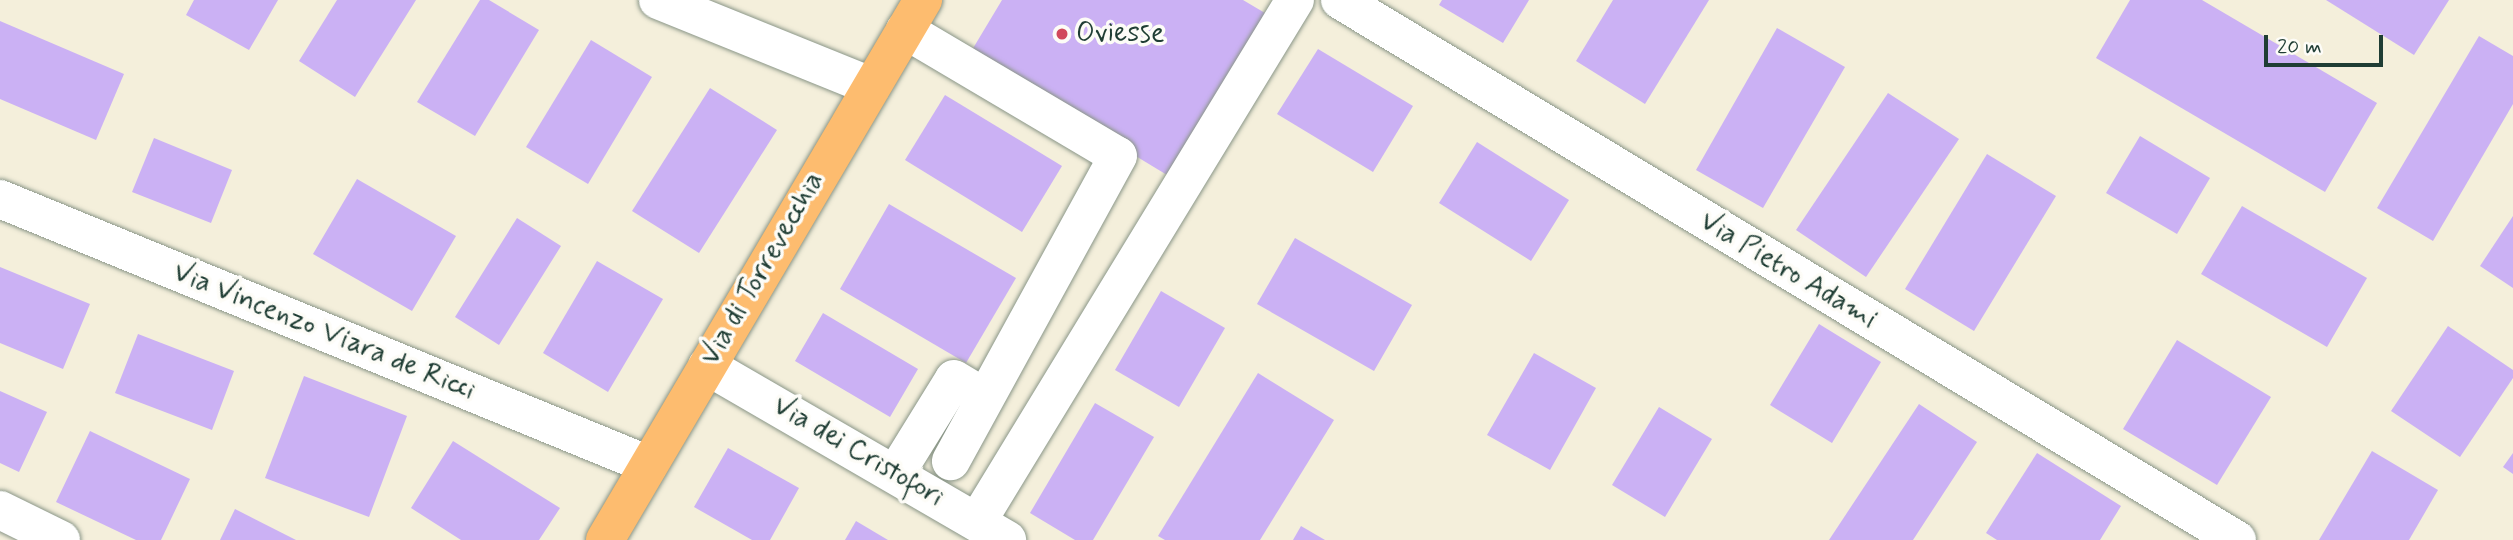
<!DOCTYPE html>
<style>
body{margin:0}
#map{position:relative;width:2513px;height:540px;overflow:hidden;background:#f4efdb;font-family:Mynerve,sans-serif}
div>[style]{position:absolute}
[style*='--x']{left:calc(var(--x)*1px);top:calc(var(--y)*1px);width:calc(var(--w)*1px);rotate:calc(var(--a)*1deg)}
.building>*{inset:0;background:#cbb1f4}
.roads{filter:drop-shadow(0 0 2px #8a9688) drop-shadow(0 0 2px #8a9688)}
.minor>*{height:38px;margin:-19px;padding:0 19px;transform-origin:19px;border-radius:19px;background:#fff}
.major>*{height:38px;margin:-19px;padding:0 19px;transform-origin:19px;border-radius:19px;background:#fdbc6f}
.dots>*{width:19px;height:19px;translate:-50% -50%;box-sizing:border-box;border:4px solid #fdfcf7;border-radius:50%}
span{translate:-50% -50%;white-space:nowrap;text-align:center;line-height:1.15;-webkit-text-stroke:7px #fdfcf7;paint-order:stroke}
.poi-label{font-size:28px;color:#1f3d34}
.left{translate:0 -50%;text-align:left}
.street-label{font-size:28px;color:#1f3d34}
.scale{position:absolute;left:2264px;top:35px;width:119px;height:32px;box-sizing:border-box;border:4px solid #1f3d34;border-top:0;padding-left:9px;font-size:21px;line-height:24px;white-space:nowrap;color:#1f3d34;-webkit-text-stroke:5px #fdfcf7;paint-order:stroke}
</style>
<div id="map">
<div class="building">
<i style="clip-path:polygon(194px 0,278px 0,249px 50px,186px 15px)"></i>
<i style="clip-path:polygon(337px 0,416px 0,355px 97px,299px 61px)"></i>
<i style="clip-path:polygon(480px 0,489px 0,539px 30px,475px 136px,417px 102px)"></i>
<i style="clip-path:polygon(1002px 0,1243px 0,1270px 16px,1172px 178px,969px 55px)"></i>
<i style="clip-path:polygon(1442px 0,1529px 0,1503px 43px,1439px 5px)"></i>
<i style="clip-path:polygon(1613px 0,1709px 0,1645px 104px,1576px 61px)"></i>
<i style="clip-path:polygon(2130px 0,2202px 0,2377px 103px,2325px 192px,2096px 58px)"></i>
<i style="clip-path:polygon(2326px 0,2449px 0,2414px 55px)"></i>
<i style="clip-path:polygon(0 21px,124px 74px,96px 140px,0 99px)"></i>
<i style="clip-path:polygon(1777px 28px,1845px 67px,1763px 208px,1696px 170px)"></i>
<i style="clip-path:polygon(2479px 36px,2513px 56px,2513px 104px,2433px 241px,2377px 208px)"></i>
<i style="clip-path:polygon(591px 40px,652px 77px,588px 184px,526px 147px)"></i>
<i style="clip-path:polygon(1318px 49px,1413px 106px,1373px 172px,1277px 114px)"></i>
<i style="clip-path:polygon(710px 88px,777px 130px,699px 253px,632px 211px)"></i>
<i style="clip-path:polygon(1888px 93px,1959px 139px,1866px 277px,1796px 230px)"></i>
<i style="clip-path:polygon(945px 95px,1062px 166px,1022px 232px,905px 160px)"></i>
<i style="clip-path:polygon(2140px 136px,2210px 178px,2177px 234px,2106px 193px)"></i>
<i style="clip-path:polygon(154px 138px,232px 170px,211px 223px,132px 192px)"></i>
<i style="clip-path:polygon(1477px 142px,1569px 200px,1531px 261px,1439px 203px)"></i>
<i style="clip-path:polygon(1987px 154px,2056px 196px,1974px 331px,1905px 289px)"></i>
<i style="clip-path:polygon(357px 179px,456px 236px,412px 311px,313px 254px)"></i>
<i style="clip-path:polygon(889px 204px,1016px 278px,966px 363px,840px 289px)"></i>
<i style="clip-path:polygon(2242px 206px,2367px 278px,2327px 347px,2201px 274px)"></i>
<i style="clip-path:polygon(2513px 216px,2513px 288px,2480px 266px)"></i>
<i style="clip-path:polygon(517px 218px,561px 246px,499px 345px,455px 317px)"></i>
<i style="clip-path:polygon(1295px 238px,1412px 305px,1374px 371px,1257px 304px)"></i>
<i style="clip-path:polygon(597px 261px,663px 299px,608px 392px,543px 353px)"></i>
<i style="clip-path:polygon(0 267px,90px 304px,63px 369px,0 343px)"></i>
<i style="clip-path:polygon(1161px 291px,1225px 328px,1179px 407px,1115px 370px)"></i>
<i style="clip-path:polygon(823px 313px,918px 369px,890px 417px,795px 361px)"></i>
<i style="clip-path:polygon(1819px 324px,1881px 362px,1832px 443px,1770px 405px)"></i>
<i style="clip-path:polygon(2448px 326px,2513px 370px,2513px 378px,2460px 457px,2391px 411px)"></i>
<i style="clip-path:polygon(138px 334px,234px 371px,212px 430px,115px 393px)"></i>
<i style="clip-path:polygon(2177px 340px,2271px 397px,2217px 485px,2123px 429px)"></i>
<i style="clip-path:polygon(1534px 353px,1596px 388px,1550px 470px,1487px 435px)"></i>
<i style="clip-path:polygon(1258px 373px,1334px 420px,1260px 540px,1165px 540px,1158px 536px)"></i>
<i style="clip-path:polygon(304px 376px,407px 416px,369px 517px,265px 478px)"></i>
<i style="clip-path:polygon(0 391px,47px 412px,19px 472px,0 463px)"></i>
<i style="clip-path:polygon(1095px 403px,1154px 437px,1093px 540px,1075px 540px,1030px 513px)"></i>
<i style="clip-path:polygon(1919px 404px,1977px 442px,1913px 540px,1829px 540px)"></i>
<i style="clip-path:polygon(1659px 407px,1712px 439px,1665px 517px,1612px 485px)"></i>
<i style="clip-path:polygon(90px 431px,190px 479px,161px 540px,136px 540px,56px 502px)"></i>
<i style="clip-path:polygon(453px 441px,560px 508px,539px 540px,461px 540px,411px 508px)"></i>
<i style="clip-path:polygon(728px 448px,799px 488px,770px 540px,752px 540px,694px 507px)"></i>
<i style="clip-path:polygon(2372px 451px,2438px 490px,2409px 540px,2319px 540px)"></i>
<i style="clip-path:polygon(2037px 453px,2121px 506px,2100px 540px,1997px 540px,1986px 533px)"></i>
<i style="clip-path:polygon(2513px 453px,2513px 474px,2503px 467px)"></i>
<i style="clip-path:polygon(235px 509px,296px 540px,220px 540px)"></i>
<i style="clip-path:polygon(856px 521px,888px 540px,845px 540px)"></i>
<i style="clip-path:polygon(1301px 526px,1325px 540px,1293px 540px)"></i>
</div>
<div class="roads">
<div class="minor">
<i style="--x:658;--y:0;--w:230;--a:22"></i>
<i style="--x:1340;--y:0;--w:1047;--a:31.05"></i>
<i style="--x:905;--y:30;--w:247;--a:30.6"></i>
<i style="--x:1118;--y:156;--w:348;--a:118.7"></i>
<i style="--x:0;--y:199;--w:701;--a:22.29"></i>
<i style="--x:707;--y:366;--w:347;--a:30.1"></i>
<i style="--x:896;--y:473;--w:110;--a:-58.3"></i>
<i style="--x:954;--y:379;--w:35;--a:31"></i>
<i style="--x:0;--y:510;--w:68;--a:26.2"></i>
<i style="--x:977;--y:522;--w:611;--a:-58.65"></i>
</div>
<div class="major">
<i style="--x:605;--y:540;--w:627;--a:-59.51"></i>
</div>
</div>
<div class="dots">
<i style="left:1062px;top:34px;background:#d1495b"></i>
</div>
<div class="poi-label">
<span class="left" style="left:1076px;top:34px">Oviesse</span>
</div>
<div class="street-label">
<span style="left:763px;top:269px;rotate:-60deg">Via di Torrevecchia</span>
<span style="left:1788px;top:271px;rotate:31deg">Via Pietro Adami</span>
<span style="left:324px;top:332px;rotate:22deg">Via Vincenzo Viara de Ricci</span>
<span style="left:858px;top:452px;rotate:30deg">Via dei Cristofori</span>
</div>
<div class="scale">20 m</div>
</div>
